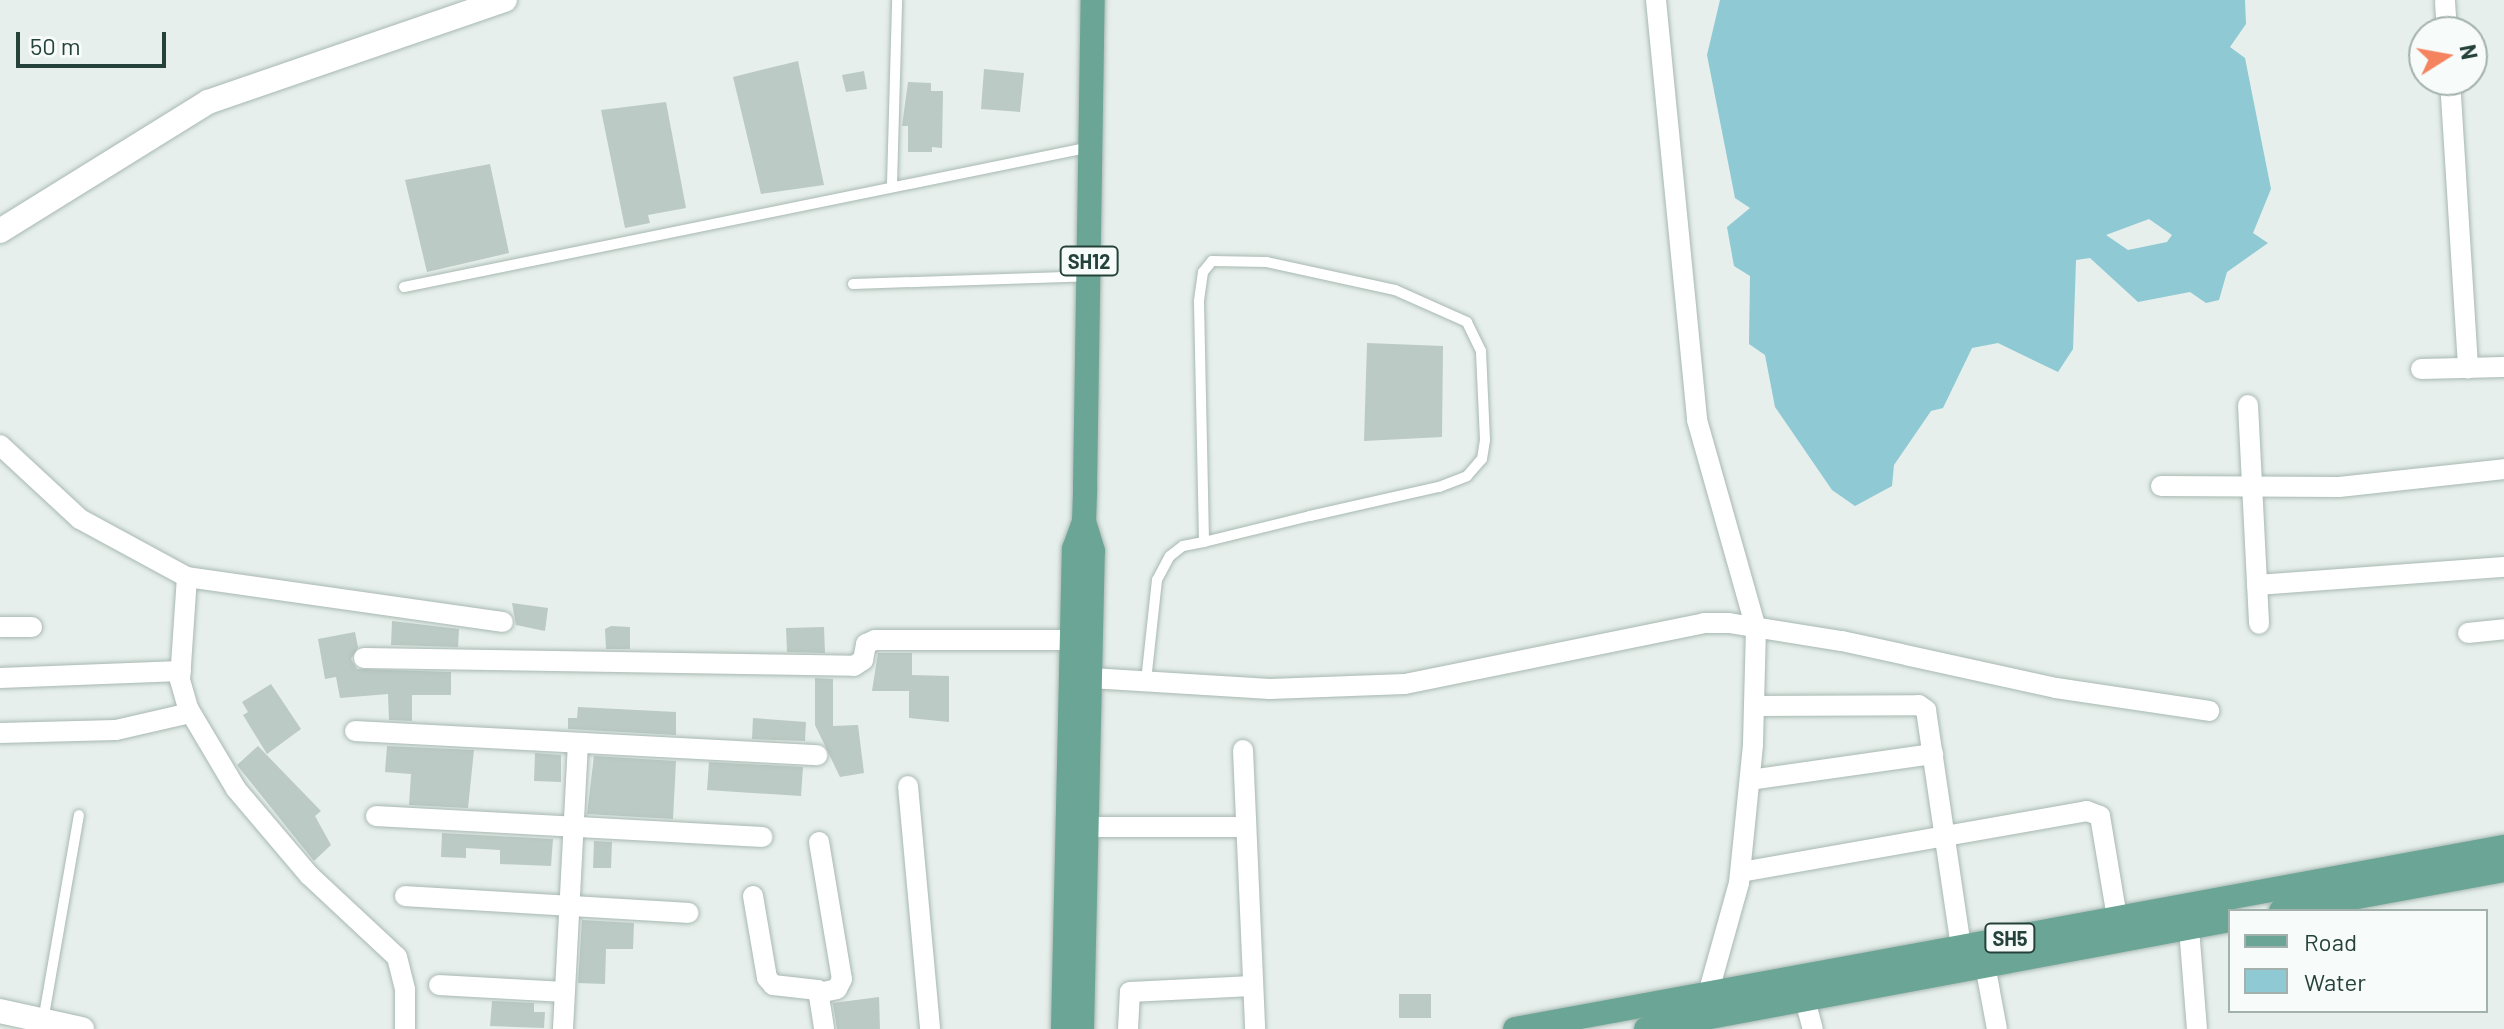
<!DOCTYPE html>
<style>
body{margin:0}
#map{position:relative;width:2504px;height:1029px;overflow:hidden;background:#e6efeb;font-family:Barlow,sans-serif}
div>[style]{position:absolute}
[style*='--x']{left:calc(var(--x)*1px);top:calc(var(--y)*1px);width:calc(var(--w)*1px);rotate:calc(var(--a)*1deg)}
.water>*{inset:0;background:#8ec9d4}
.building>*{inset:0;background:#bbcac4}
.roads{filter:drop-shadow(0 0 2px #a8b8b2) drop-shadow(0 0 2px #a8b8b2)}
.lane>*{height:10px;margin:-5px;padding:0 5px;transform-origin:5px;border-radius:5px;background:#fff}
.street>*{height:20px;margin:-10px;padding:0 10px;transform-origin:10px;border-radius:10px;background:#fff}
.secondary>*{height:24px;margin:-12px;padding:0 12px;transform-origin:12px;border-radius:12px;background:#fff}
.primary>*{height:24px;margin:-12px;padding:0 12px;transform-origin:12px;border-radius:12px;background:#6aa596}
span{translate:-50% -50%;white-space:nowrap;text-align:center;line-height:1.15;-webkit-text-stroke:8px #f7fbf9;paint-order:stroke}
.shield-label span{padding:2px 6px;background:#f7fbf9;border:2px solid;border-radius:6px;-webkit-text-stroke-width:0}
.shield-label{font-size:20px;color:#24423a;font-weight:700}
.legend{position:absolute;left:2228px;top:909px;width:260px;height:104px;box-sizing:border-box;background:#f7fbf9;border:2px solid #a3b1ad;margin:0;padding:10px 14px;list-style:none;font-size:24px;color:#24423a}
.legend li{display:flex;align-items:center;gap:16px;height:40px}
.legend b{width:40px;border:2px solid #a3b1ad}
.north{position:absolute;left:2408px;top:16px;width:80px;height:80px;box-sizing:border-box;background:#f7fbf9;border:2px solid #a3b1ad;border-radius:50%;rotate:79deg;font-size:22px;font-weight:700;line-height:32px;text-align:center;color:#24423a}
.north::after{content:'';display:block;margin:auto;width:28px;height:36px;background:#f4845f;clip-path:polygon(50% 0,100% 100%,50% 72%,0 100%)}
.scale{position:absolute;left:16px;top:32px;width:150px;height:36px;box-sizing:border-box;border:4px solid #24423a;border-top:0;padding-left:10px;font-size:24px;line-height:28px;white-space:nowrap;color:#24423a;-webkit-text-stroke:6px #f7fbf9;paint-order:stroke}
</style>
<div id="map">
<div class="water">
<i style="clip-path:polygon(evenodd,1720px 0,2245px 0,2246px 24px,2230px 47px,2245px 58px,2271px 189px,2253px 233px,2268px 243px,2227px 272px,2219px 300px,2206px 303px,2190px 292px,2138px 302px,2090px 258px,2076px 260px,2073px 349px,2058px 372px,1998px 343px,1972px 348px,1943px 408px,1931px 411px,1894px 465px,1892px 486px,1855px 506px,1832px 490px,1775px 407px,1765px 355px,1749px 344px,1750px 276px,1734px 266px,1727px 227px,1750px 208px,1735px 198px,1707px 55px,1720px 0,2149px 219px,2172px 235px,2167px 242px,2128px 250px,2106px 235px,2149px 219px)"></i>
</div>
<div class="building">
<i style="clip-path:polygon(798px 61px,824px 185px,761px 194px,733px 77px)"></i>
<i style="clip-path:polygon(984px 69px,1024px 73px,1020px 112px,981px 109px)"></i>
<i style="clip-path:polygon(864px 71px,867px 89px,846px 92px,842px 75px)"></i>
<i style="clip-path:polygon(908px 82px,931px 83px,931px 91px,943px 91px,942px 148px,932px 147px,932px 152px,908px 152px,908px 126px,902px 126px)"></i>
<i style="clip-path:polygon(666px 102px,686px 208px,648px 215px,650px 223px,625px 228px,601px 110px)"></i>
<i style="clip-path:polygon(490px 164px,509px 253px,427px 272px,405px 180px)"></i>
<i style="clip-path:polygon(1367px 343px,1443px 346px,1442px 437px,1364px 441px)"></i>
<i style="clip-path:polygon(512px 603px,548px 608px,545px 631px,516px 625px)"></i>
<i style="clip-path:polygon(392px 621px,459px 629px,458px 647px,391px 645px)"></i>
<i style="clip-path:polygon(611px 626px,630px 627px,630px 649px,606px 649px,605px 629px)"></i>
<i style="clip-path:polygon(824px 627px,825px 653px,787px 652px,786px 628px)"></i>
<i style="clip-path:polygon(355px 632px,358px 647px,351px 659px,357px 669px,451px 672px,451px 695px,412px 695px,412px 721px,389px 720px,388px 694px,340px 698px,336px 677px,325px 679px,318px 639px)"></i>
<i style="clip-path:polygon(878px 653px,912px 653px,912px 675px,949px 676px,949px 722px,909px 718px,909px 691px,872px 691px)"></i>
<i style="clip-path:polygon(815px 678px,833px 679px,833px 726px,858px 725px,864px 773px,840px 777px,815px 725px)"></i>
<i style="clip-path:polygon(271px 684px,301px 729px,267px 754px,243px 715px,248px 712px,242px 702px)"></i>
<i style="clip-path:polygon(578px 707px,676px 712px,676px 735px,568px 729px,568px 718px,577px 718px)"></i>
<i style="clip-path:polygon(753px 718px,806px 722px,805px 741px,752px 739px)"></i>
<i style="clip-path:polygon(258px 746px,321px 811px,315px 816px,331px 845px,314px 861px,237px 765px)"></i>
<i style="clip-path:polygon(387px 746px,474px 750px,468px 808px,409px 805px,411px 774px,385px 772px)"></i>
<i style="clip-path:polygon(535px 753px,561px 755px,561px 782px,534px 781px)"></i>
<i style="clip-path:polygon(594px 756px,676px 761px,673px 819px,587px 814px)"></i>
<i style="clip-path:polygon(709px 762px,803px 767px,801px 796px,707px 790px)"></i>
<i style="clip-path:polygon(442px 833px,553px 839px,551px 866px,500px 864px,500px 850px,466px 848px,466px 858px,441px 857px)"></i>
<i style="clip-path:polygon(594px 841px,612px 842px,611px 868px,593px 868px)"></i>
<i style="clip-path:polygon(582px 920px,634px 923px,633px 949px,606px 949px,605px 984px,578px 983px)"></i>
<i style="clip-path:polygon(1399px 994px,1431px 994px,1431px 1018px,1399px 1018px)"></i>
<i style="clip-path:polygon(879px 997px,880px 1029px,837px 1029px,833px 1003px)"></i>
<i style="clip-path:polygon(492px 1001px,534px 1003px,534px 1012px,545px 1012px,544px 1028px,490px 1026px)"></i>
</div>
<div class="roads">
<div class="lane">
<i style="--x:892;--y:184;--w:184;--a:-88.4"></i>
<i style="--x:853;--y:284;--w:235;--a:-1.9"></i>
<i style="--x:404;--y:287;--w:701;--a:-11.52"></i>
<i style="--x:1146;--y:681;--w:102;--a:-83.8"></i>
<i style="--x:1157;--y:580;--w:27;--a:-62"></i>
<i style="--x:1170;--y:556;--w:16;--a:-38"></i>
<i style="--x:1183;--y:546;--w:21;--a:-11"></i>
<i style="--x:1204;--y:542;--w:109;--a:-13.8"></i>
<i style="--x:1310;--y:516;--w:132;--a:-12.7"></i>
<i style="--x:1439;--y:487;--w:30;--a:-21"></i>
<i style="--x:1467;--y:476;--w:23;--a:-49"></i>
<i style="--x:1482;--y:459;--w:19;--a:-81"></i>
<i style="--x:1485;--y:440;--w:89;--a:-92.6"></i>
<i style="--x:1481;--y:351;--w:32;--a:-116"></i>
<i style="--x:1467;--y:322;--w:79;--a:-156"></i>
<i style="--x:1395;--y:290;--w:131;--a:-167.7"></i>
<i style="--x:1267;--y:262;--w:55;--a:-179"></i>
<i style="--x:1212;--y:261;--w:14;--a:129"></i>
<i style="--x:1203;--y:272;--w:30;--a:98"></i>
<i style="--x:1199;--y:302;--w:240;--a:88.8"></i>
<i style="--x:43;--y:1021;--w:209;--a:-80.1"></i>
</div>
<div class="street">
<i style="--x:1656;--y:0;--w:422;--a:84.4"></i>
<i style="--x:1697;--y:420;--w:216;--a:74.2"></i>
<i style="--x:1756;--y:628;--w:117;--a:91.5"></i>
<i style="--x:1753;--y:745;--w:139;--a:95.8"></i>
<i style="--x:1739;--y:883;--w:115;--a:105.6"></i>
<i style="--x:2445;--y:2;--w:30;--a:86"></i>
<i style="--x:2450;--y:80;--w:289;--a:86.4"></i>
<i style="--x:2421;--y:369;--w:83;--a:-1.4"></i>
<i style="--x:2248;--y:405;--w:219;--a:87.1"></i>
<i style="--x:0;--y:445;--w:109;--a:42.8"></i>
<i style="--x:80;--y:519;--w:122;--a:28.5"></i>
<i style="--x:187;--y:577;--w:319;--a:8.1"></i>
<i style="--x:2161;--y:486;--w:178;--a:0.3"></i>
<i style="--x:2339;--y:487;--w:166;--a:-6.2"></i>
<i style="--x:187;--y:577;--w:103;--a:93.9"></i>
<i style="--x:180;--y:680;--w:29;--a:74"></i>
<i style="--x:188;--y:708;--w:94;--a:59.3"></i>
<i style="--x:236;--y:789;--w:113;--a:49.7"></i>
<i style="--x:309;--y:875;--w:120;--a:43"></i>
<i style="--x:397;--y:957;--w:34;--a:76"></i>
<i style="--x:405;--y:990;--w:39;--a:90"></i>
<i style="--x:2257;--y:585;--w:248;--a:-4.2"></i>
<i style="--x:0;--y:627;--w:32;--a:0"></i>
<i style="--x:2468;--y:633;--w:36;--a:-6"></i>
<i style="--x:364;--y:658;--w:490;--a:0.9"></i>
<i style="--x:854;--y:666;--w:11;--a:-34"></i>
<i style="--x:863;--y:660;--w:16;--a:-79"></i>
<i style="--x:866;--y:644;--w:10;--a:-24"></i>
<i style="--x:875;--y:640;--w:198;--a:0"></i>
<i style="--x:0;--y:678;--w:181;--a:-2.2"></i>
<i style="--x:1091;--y:678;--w:179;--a:3.5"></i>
<i style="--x:1270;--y:689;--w:135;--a:-2.1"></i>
<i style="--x:1405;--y:684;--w:305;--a:-11.5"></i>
<i style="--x:1704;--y:623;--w:25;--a:0"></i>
<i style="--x:1729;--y:623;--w:114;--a:9.1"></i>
<i style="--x:1842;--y:641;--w:219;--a:12.4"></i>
<i style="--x:2056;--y:688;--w:155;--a:8.5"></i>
<i style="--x:1754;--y:706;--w:165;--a:-0.3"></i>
<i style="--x:1919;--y:705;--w:9;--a:36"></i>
<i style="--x:1926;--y:710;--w:241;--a:81.6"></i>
<i style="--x:355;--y:731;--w:463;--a:3"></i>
<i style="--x:0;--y:733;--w:116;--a:-1.5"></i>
<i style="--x:116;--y:730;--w:76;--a:-12.9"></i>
<i style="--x:1243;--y:750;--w:279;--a:87.5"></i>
<i style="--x:1750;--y:780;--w:185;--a:-8.1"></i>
<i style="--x:908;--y:786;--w:244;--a:84.8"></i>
<i style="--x:376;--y:816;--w:387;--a:3.1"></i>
<i style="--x:1086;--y:827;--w:159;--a:0"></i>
<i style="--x:819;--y:842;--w:139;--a:80.5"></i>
<i style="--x:842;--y:979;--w:11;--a:117"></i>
<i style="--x:837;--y:989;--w:17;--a:167"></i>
<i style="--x:1741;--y:872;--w:351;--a:-10"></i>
<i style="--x:2087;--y:811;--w:14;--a:21"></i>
<i style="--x:2100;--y:816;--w:103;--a:80.5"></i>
<i style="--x:405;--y:896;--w:284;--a:3.4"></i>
<i style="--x:753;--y:896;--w:83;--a:80.3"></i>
<i style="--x:767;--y:978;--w:9;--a:49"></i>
<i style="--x:773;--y:985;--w:45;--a:6.3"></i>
<i style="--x:818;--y:990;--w:39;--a:81"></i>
<i style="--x:2189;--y:928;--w:101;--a:85.5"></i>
<i style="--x:1985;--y:965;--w:65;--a:79.4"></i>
<i style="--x:439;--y:985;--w:125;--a:3.2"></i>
<i style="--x:1805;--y:1000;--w:30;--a:75"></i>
<i style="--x:563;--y:1029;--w:284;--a:-87"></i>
<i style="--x:1128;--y:1029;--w:37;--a:-87"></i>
<i style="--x:1130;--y:992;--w:122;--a:-2.8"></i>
</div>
<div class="secondary">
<i style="--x:0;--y:231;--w:245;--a:-31.8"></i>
<i style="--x:208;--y:102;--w:314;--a:-19"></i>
<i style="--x:0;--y:1011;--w:84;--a:12.4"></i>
</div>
<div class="primary">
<i style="--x:2281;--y:911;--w:227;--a:-10.4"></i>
<i style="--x:1063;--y:1029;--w:480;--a:-88.7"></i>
<i style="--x:1074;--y:549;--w:29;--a:-70"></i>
<i style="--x:1084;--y:522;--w:35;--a:-88"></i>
<i style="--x:1085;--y:487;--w:487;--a:-89.1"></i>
<i style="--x:1082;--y:1029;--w:478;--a:-88.7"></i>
<i style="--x:1093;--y:551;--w:30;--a:-107"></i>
<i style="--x:1515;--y:1029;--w:1006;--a:-10.43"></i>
<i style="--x:1646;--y:1029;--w:594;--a:-10.57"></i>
</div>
</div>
<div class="shield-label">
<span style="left:1089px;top:261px">SH12</span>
<span style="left:2010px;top:938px">SH5</span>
</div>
<ul class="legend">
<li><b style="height:10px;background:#6aa596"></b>Road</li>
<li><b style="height:22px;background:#8ec9d4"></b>Water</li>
</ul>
<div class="north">N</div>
<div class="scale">50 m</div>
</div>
